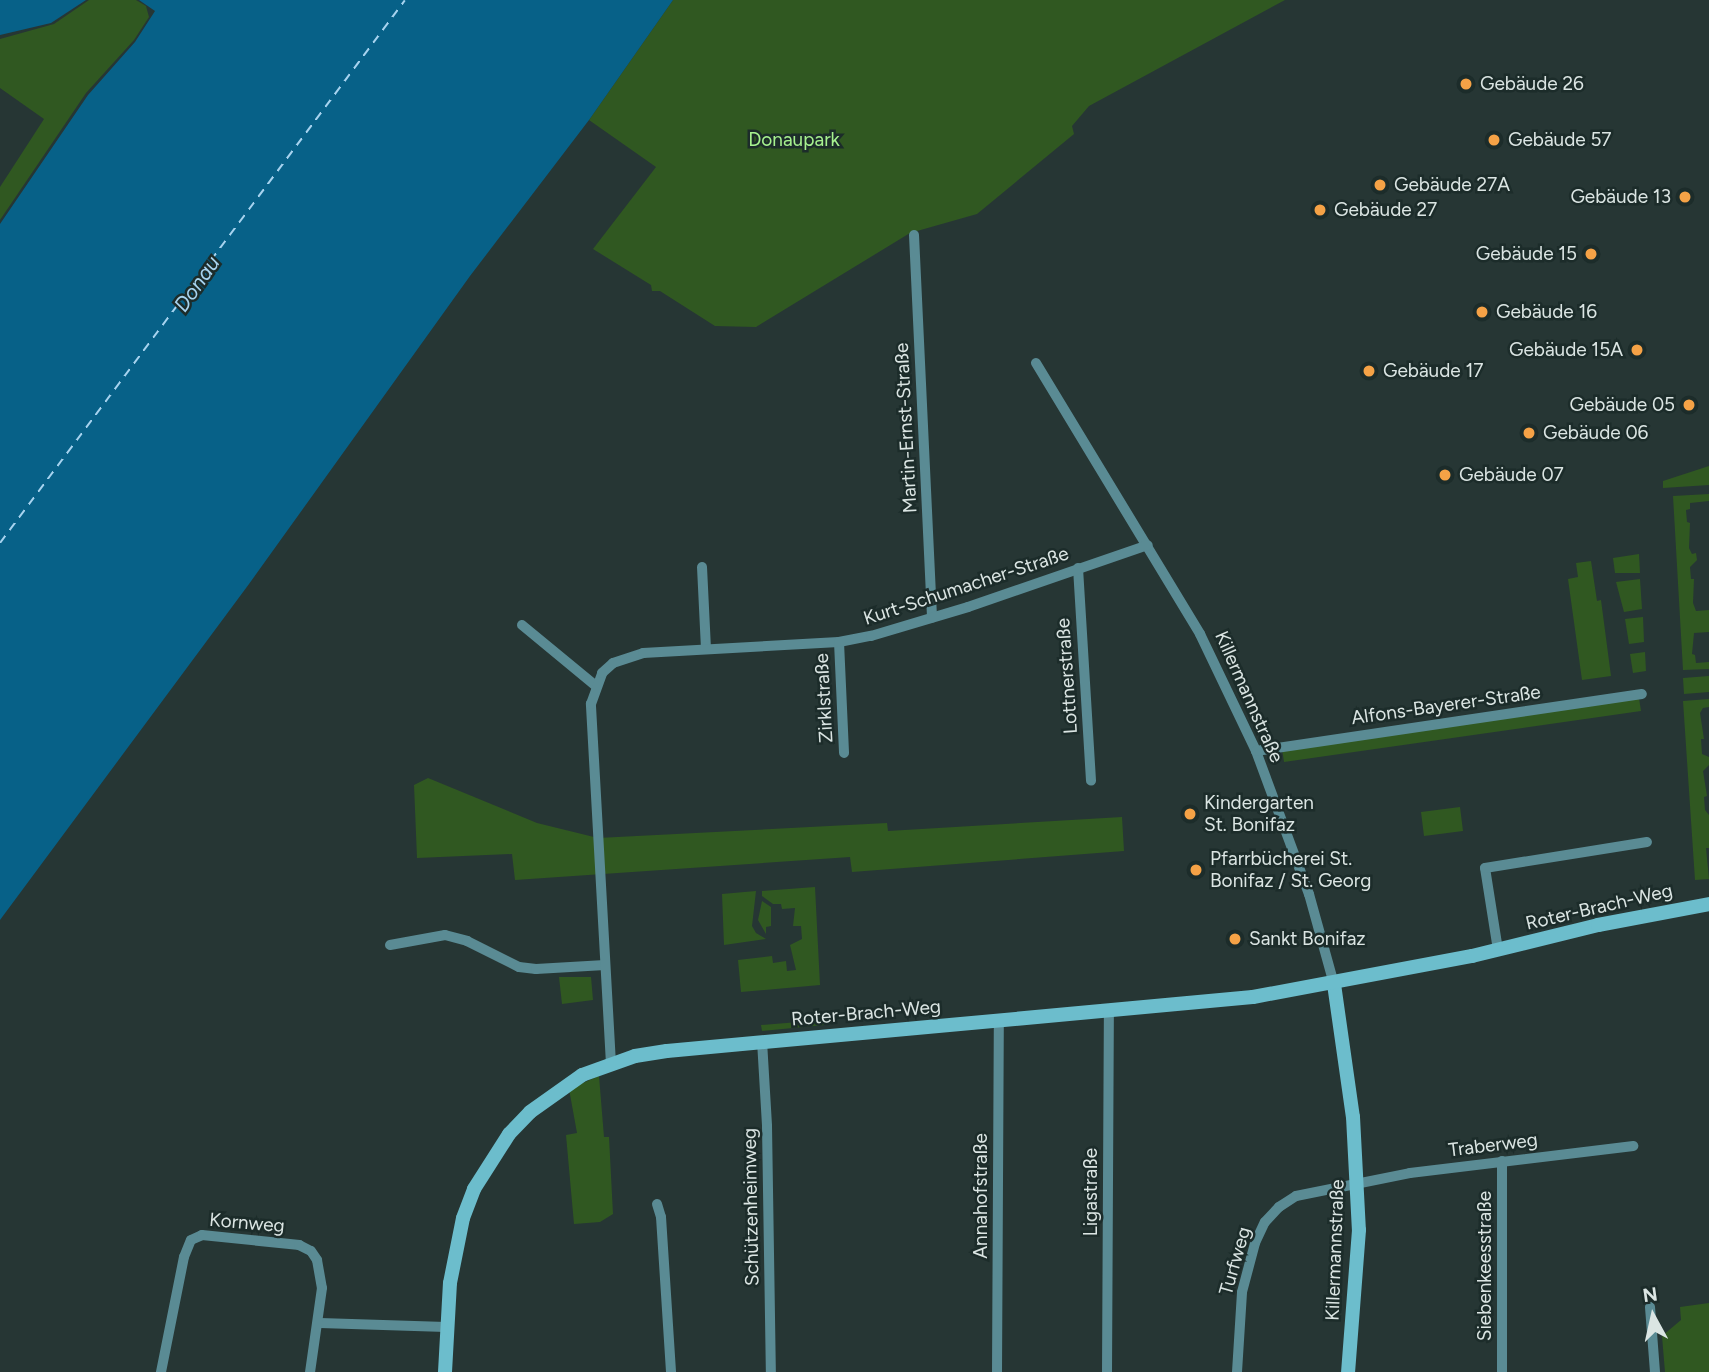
<!DOCTYPE html>
<meta charset="utf-8">
<style>
body{margin:0}
#map{position:relative;width:1709px;height:1372px;overflow:hidden;background:#263634;font-family:Figtree,sans-serif}
div>[style]{position:absolute}
[style*='--x']{left:calc(var(--x)*1px);top:calc(var(--y)*1px);width:calc(var(--w)*1px);rotate:calc(var(--a)*1deg)}
.green>*{inset:0;background:#305821}
.water>*{inset:0;background:#076188}
.ferry>*{height:2px;margin-top:-1px;transform-origin:0;background:repeating-linear-gradient(90deg,#a7d3ef 0 9px,transparent 0 16px)}
.street>*{height:10px;margin:-5px;padding:0 5px;transform-origin:5px;border-radius:5px;background:#5a8b94}
.secondary>*{height:14px;margin:-7px;padding:0 7px;transform-origin:7px;border-radius:7px;background:#6cbdcc}
.dots>*{width:19px;height:19px;translate:-50% -50%;box-sizing:border-box;border:4px solid #1c2c2a;border-radius:50%}
span{translate:-50% -50%;white-space:nowrap;text-align:center;line-height:1.15;-webkit-text-stroke:5px #1c2c2a;paint-order:stroke}
.poi-label{font-size:19px;color:#dbe5e3}
.left{translate:0 -50%;text-align:left}
.right{translate:-100% -50%;text-align:right}
.park-label{font-size:19px;color:#a7f28f}
.street-label{font-size:19px;color:#dbe5e3}
.water-label{font-size:21px;color:#a7d3ef;font-style:italic}
.north{position:absolute;left:1618px;top:1281px;width:70px;height:70px;-webkit-text-stroke:5px #1c2c2a;paint-order:stroke;rotate:352deg;font-size:19px;font-weight:700;line-height:28px;text-align:center;color:#dbe5e3}
.north::after{content:'';display:block;margin:auto;width:24px;height:32px;background:#dbe5e3;clip-path:polygon(50% 0,100% 100%,50% 72%,0 100%)}
</style>
<div id="map">
<div class="green">
<i style="clip-path:polygon(89px 0,136px 0,146px 6px,149px 17px,134px 40px,86px 93px,0 220px,0 187px,44px 119px,0 88px,0 39px,54px 24px)"></i>
<i style="clip-path:polygon(673px 0,1285px 0,1089px 106px,1072px 126px,1074px 134px,977px 214px,910px 233px,756px 327px,715px 326px,660px 291px,652px 291px,651px 285px,593px 249px,656px 167px,589px 120px)"></i>
<i style="clip-path:polygon(1709px 466px,1709px 485px,1663px 488px,1663px 481px)"></i>
<i style="clip-path:polygon(1709px 494px,1709px 501px,1690px 503px,1690px 509px,1686px 510px,1687px 522px,1690px 523px,1689px 548px,1692px 554px,1696px 553px,1697px 560px,1690px 567px,1691px 579px,1694px 579px,1693px 603px,1696px 611px,1709px 610px,1709px 632px,1694px 633px,1692px 654px,1695px 655px,1696px 663px,1709px 662px,1709px 669px,1683px 670px,1673px 496px)"></i>
<i style="clip-path:polygon(1639px 554px,1640px 573px,1615px 573px,1613px 558px)"></i>
<i style="clip-path:polygon(1591px 561px,1597px 601px,1601px 600px,1611px 676px,1582px 680px,1568px 579px,1578px 577px,1576px 563px)"></i>
<i style="clip-path:polygon(1640px 579px,1642px 609px,1624px 612px,1616px 582px)"></i>
<i style="clip-path:polygon(1643px 617px,1644px 642px,1629px 644px,1625px 619px)"></i>
<i style="clip-path:polygon(1645px 652px,1646px 671px,1633px 673px,1630px 654px)"></i>
<i style="clip-path:polygon(1709px 676px,1709px 692px,1684px 694px,1683px 678px)"></i>
<i style="clip-path:polygon(1639px 698px,1641px 711px,1284px 762px,1282px 749px)"></i>
<i style="clip-path:polygon(1709px 699px,1709px 707px,1703px 708px,1700px 713px,1704px 739px,1701px 739px,1702px 754px,1709px 757px,1709px 765px,1703px 771px,1707px 796px,1704px 797px,1705px 810px,1709px 815px,1709px 848px,1706px 848px,1709px 879px,1695px 880px,1683px 701px)"></i>
<i style="clip-path:polygon(428px 778px,537px 823px,598px 838px,887px 823px,888px 831px,1122px 817px,1124px 851px,852px 872px,850px 857px,515px 880px,512px 854px,417px 858px,414px 785px)"></i>
<i style="clip-path:polygon(1460px 807px,1463px 831px,1424px 836px,1421px 812px)"></i>
<i style="clip-path:polygon(815px 887px,820px 985px,741px 992px,738px 960px,772px 956px,773px 963px,786px 961px,787px 971px,796px 970px,790px 945px,802px 939px,801px 926px,793px 926px,795px 908px,782px 909px,781px 904px,773px 904px,762px 896px,762px 891px)"></i>
<i style="clip-path:polygon(756px 891px,752px 926px,756px 933px,766px 939px,724px 945px,722px 894px)"></i>
<i style="clip-path:polygon(762px 901px,771px 907px,771px 926px,766px 927px,766px 934px,758px 920px)"></i>
<i style="clip-path:polygon(559px 977px,591px 977px,593px 1000px,562px 1004px)"></i>
<i style="clip-path:polygon(823px 1020px,824px 1025px,762px 1031px,761px 1025px)"></i>
<i style="clip-path:polygon(599px 1076px,604px 1137px,609px 1137px,613px 1214px,600px 1222px,574px 1224px,566px 1135px,577px 1133px,569px 1089px)"></i>
<i style="clip-path:polygon(1709px 1303px,1709px 1372px,1665px 1372px,1662px 1336px,1681px 1320px,1680px 1307px)"></i>
</div>
<div class="water">
<i style="clip-path:polygon(0 0,86px 0,51px 23px,0 35px)"></i>
<i style="clip-path:polygon(139px 0,673px 0,589px 120px,470px 276px,249px 584px,0 920px,0 224px,88px 95px,135px 42px,155px 11px)"></i>
</div>
<div class="ferry">
<i style="--x:0;--y:543;--w:677;--a:-53.28"></i>
</div>
<div class="street">
<i style="--x:914;--y:235;--w:383;--a:87.3"></i>
<i style="--x:1036;--y:363;--w:317;--a:58.8"></i>
<i style="--x:1200;--y:634;--w:130;--a:64.4"></i>
<i style="--x:1256;--y:751;--w:153;--a:69.7"></i>
<i style="--x:1309;--y:894;--w:93;--a:74.5"></i>
<i style="--x:702;--y:567;--w:81;--a:87.2"></i>
<i style="--x:1078;--y:568;--w:213;--a:86.5"></i>
<i style="--x:522;--y:625;--w:96;--a:39.5"></i>
<i style="--x:839;--y:642;--w:111;--a:87.4"></i>
<i style="--x:1256;--y:751;--w:390;--a:-8.4"></i>
<i style="--x:390;--y:945;--w:56;--a:-10.3"></i>
<i style="--x:445;--y:935;--w:23;--a:15"></i>
<i style="--x:467;--y:941;--w:58;--a:26.6"></i>
<i style="--x:519;--y:967;--w:17;--a:7"></i>
<i style="--x:536;--y:969;--w:69;--a:-3.3"></i>
<i style="--x:1498;--y:950;--w:83;--a:-99"></i>
<i style="--x:1485;--y:868;--w:164;--a:-9.1"></i>
<i style="--x:762;--y:1041;--w:85;--a:86.6"></i>
<i style="--x:767;--y:1126;--w:246;--a:89.1"></i>
<i style="--x:611;--y:1064;--w:361;--a:-93.2"></i>
<i style="--x:591;--y:704;--w:33;--a:-70"></i>
<i style="--x:602;--y:673;--w:15;--a:-42"></i>
<i style="--x:613;--y:663;--w:32;--a:-18"></i>
<i style="--x:643;--y:653;--w:196;--a:-3.2"></i>
<i style="--x:839;--y:642;--w:33;--a:-11"></i>
<i style="--x:871;--y:636;--w:101;--a:-16.6"></i>
<i style="--x:968;--y:607;--w:190;--a:-19"></i>
<i style="--x:657;--y:1204;--w:14;--a:73"></i>
<i style="--x:661;--y:1217;--w:155;--a:86.3"></i>
<i style="--x:1650;--y:1307;--w:65;--a:85.6"></i>
<i style="--x:320;--y:1323;--w:126;--a:1.8"></i>
<i style="--x:161;--y:1372;--w:117;--a:-78.7"></i>
<i style="--x:184;--y:1257;--w:18;--a:-68"></i>
<i style="--x:191;--y:1240;--w:12;--a:-24"></i>
<i style="--x:202;--y:1235;--w:98;--a:5.9"></i>
<i style="--x:299;--y:1245;--w:13;--a:27"></i>
<i style="--x:311;--y:1251;--w:11;--a:56"></i>
<i style="--x:317;--y:1260;--w:28;--a:80"></i>
<i style="--x:322;--y:1288;--w:85;--a:98.1"></i>
<i style="--x:997;--y:1372;--w:351;--a:-89.7"></i>
<i style="--x:1107;--y:1372;--w:360;--a:-89.7"></i>
<i style="--x:1237;--y:1372;--w:80;--a:-86.4"></i>
<i style="--x:1242;--y:1292;--w:51;--a:-75.1"></i>
<i style="--x:1255;--y:1243;--w:23;--a:-65"></i>
<i style="--x:1265;--y:1222;--w:21;--a:-47"></i>
<i style="--x:1279;--y:1207;--w:20;--a:-33"></i>
<i style="--x:1296;--y:1196;--w:116;--a:-11.4"></i>
<i style="--x:1410;--y:1173;--w:225;--a:-6.9"></i>
<i style="--x:1502;--y:1372;--w:211;--a:-90"></i>
</div>
<div class="secondary">
<i style="--x:1334;--y:984;--w:134;--a:81.9"></i>
<i style="--x:1353;--y:1117;--w:113;--a:87"></i>
<i style="--x:1359;--y:1230;--w:142;--a:94.4"></i>
<i style="--x:445;--y:1372;--w:89;--a:-86.8"></i>
<i style="--x:450;--y:1283;--w:66;--a:-78.7"></i>
<i style="--x:463;--y:1218;--w:31;--a:-69"></i>
<i style="--x:474;--y:1189;--w:65;--a:-57.5"></i>
<i style="--x:509;--y:1134;--w:30;--a:-46"></i>
<i style="--x:530;--y:1112;--w:64;--a:-35.4"></i>
<i style="--x:582;--y:1075;--w:56;--a:-19.7"></i>
<i style="--x:635;--y:1056;--w:32;--a:-9"></i>
<i style="--x:667;--y:1051;--w:588;--a:-5.26"></i>
<i style="--x:1253;--y:997;--w:223;--a:-10.6"></i>
<i style="--x:1472;--y:956;--w:130;--a:-13.8"></i>
<i style="--x:1598;--y:925;--w:113;--a:-10.7"></i>
</div>
<div class="dots">
<i style="left:1466px;top:84px;background:#f5a246"></i>
<i style="left:1494px;top:140px;background:#f5a246"></i>
<i style="left:1380px;top:185px;background:#f5a246"></i>
<i style="left:1685px;top:197px;background:#f5a246"></i>
<i style="left:1320px;top:210px;background:#f5a246"></i>
<i style="left:1591px;top:254px;background:#f5a246"></i>
<i style="left:1482px;top:312px;background:#f5a246"></i>
<i style="left:1637px;top:350px;background:#f5a246"></i>
<i style="left:1369px;top:371px;background:#f5a246"></i>
<i style="left:1689px;top:405px;background:#f5a246"></i>
<i style="left:1529px;top:433px;background:#f5a246"></i>
<i style="left:1445px;top:475px;background:#f5a246"></i>
<i style="left:1190px;top:814px;background:#f5a246"></i>
<i style="left:1196px;top:870px;background:#f5a246"></i>
<i style="left:1235px;top:939px;background:#f5a246"></i>
</div>
<div class="poi-label">
<span class="left" style="left:1480px;top:84px">Gebäude 26</span>
<span class="left" style="left:1508px;top:140px">Gebäude 57</span>
<span class="left" style="left:1394px;top:185px">Gebäude 27A</span>
<span class="right" style="left:1671px;top:197px">Gebäude 13</span>
<span class="left" style="left:1334px;top:210px">Gebäude 27</span>
<span class="right" style="left:1577px;top:254px">Gebäude 15</span>
<span class="left" style="left:1496px;top:312px">Gebäude 16</span>
<span class="right" style="left:1623px;top:350px">Gebäude 15A</span>
<span class="left" style="left:1383px;top:371px">Gebäude 17</span>
<span class="right" style="left:1675px;top:405px">Gebäude 05</span>
<span class="left" style="left:1543px;top:433px">Gebäude 06</span>
<span class="left" style="left:1459px;top:475px">Gebäude 07</span>
<span class="left" style="left:1204px;top:814px">Kindergarten<br>St. Bonifaz</span>
<span class="left" style="left:1210px;top:870px">Pfarrbücherei St.<br>Bonifaz / St. Georg</span>
<span class="left" style="left:1249px;top:939px">Sankt Bonifaz</span>
</div>
<div class="park-label">
<span style="left:794px;top:140px">Donaupark</span>
</div>
<div class="street-label">
<span style="left:906px;top:428px;rotate:-93deg">Martin-Ernst-Straße</span>
<span style="left:966px;top:586px;rotate:-18deg">Kurt-Schumacher-Straße</span>
<span style="left:1067px;top:676px;rotate:-94deg">Lottnerstraße</span>
<span style="left:1249px;top:697px;rotate:66deg">Killermannstraße</span>
<span style="left:824px;top:698px;rotate:-93deg">Zirklstraße</span>
<span style="left:1446px;top:705px;rotate:-8deg">Alfons-Bayerer-Straße</span>
<span style="left:1599px;top:907px;rotate:-13deg">Roter-Brach-Weg</span>
<span style="left:866px;top:1013px;rotate:-5deg">Roter-Brach-Weg</span>
<span style="left:1493px;top:1145px;rotate:-7deg">Traberweg</span>
<span style="left:1091px;top:1192px;rotate:-90deg">Ligastraße</span>
<span style="left:981px;top:1196px;rotate:-90deg">Annahofstraße</span>
<span style="left:751px;top:1207px;rotate:-91deg">Schützenheimweg</span>
<span style="left:247px;top:1223px;rotate:5deg">Kornweg</span>
<span style="left:1335px;top:1250px;rotate:-88deg">Killermannstraße</span>
<span style="left:1235px;top:1261px;rotate:-74deg">Turfweg</span>
<span style="left:1485px;top:1266px;rotate:-90deg">Siebenkeesstraße</span>
</div>
<div class="water-label">
<span style="left:197px;top:284px;rotate:-55deg">Donau</span>
</div>
<div class="north">N</div>
</div>
